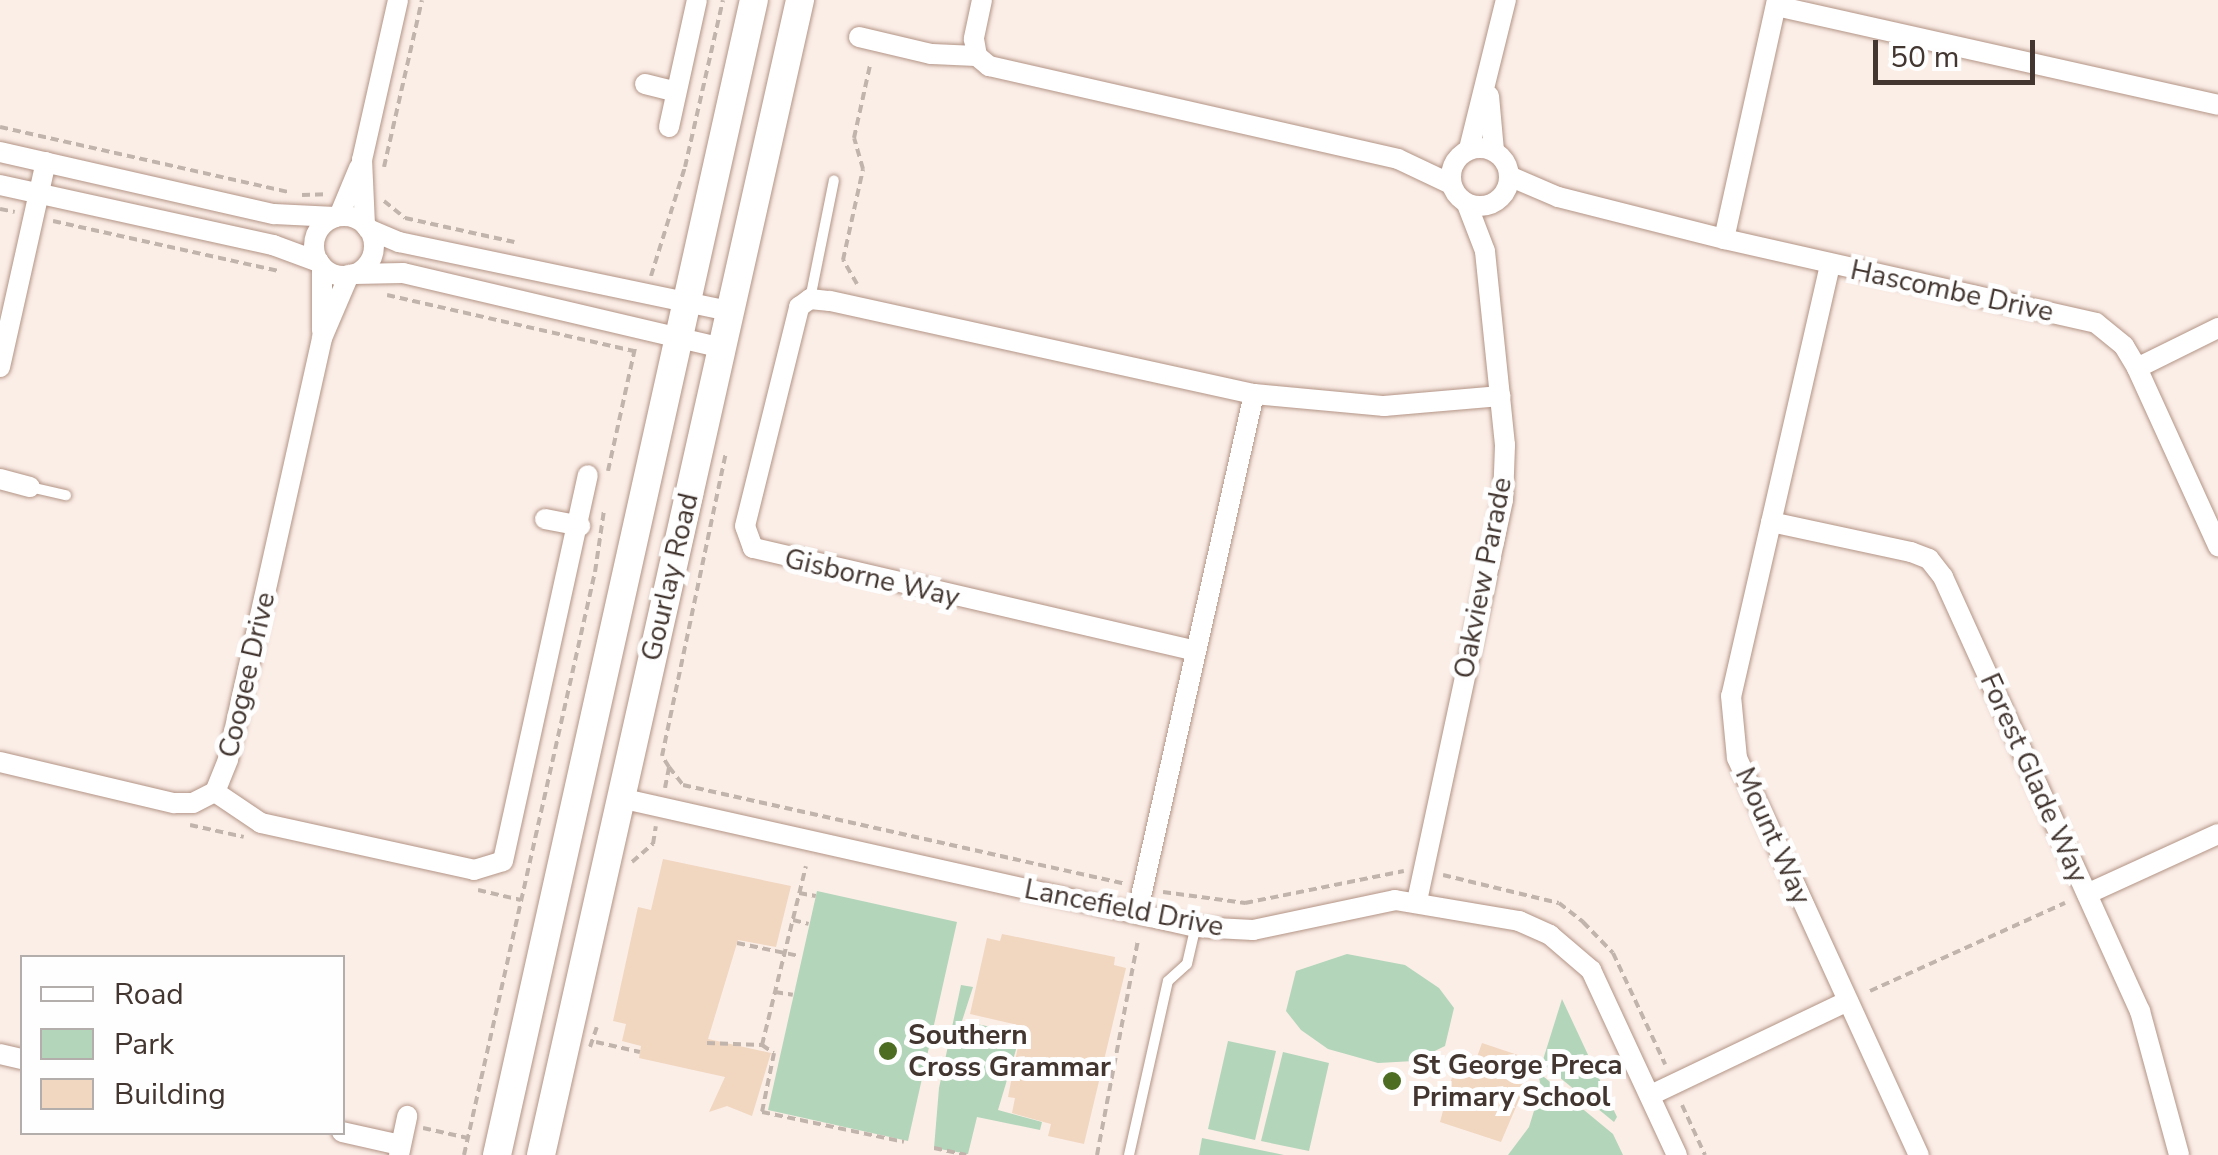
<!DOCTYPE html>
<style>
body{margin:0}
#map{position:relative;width:2218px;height:1155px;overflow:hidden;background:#fbeee7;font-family:"Nunito Sans",sans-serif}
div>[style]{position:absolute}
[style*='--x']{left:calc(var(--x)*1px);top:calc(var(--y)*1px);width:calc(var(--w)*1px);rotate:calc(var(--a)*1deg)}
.green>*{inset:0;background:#b3d5ba}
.building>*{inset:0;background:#f1d6c0}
.path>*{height:4px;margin-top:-2px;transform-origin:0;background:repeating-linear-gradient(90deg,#c1b4ad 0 8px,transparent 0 13px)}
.roads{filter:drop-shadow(0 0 2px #b39486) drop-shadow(0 0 2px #b39486)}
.service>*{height:10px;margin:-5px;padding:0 5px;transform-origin:5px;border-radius:5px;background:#fff}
.minor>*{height:20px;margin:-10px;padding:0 10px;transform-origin:10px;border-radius:10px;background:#fff}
.minor>.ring{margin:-10px;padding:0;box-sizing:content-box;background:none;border:20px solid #fff;border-radius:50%}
.secondary>*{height:28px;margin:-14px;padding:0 14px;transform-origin:14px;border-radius:14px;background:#fff}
.dots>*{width:28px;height:28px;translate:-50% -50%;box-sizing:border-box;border:5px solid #fefefe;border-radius:50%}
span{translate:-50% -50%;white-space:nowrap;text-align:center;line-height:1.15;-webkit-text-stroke:10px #fefefe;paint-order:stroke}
.street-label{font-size:28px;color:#433630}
.poi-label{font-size:28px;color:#433630;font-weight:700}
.left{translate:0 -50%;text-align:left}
.legend{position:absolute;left:20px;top:955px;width:325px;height:180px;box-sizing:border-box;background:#fefefe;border:2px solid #b3aeac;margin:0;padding:12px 18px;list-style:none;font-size:30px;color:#433630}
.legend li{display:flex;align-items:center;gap:20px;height:50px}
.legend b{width:50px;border:2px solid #b3aeac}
.scale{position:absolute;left:1873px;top:40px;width:162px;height:45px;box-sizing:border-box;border:5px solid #433630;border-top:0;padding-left:12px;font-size:30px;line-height:35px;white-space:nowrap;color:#433630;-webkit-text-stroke:8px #fefefe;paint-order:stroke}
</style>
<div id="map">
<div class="green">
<i style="clip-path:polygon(817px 891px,957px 922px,908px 1141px,768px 1110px)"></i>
<i style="clip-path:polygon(1347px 954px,1405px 965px,1439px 988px,1454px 1008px,1445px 1046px,1414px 1061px,1378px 1063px,1328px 1049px,1301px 1030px,1286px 1011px,1296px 971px)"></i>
<i style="clip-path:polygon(961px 985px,973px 987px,962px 1021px,1021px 1033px,998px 1110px,1042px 1122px,1040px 1130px,977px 1117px,968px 1154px,934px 1148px,939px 1088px)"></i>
<i style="clip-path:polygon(1562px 999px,1617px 1117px,1614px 1122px,1542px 1063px)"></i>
<i style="clip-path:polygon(1228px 1041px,1276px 1051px,1255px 1140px,1208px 1129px)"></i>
<i style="clip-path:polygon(1283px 1052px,1329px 1063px,1309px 1151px,1261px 1141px)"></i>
<i style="clip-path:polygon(1538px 1072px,1613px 1134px,1623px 1155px,1508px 1155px,1529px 1127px,1541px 1088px)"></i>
<i style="clip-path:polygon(1202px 1138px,1284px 1155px,1199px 1155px)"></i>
</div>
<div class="building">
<i style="clip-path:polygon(663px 859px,791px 886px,776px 947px,738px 940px,708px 1039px,771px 1053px,752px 1116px,727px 1106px,709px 1112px,725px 1077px,639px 1058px,641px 1046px,622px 1041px,626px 1024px,613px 1021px,638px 907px,651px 910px)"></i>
<i style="clip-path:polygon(1002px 934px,1115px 957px,1114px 965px,1126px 968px,1084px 1144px,1048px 1136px,1051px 1124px,1012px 1113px,1015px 1098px,1008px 1097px,1022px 1026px,970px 1014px,987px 938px,1000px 941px)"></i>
<i style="clip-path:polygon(1482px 1043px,1527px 1058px,1524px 1073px,1530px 1074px,1501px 1142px,1440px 1122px,1459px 1051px,1477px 1057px)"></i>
</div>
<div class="path">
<i style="--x:0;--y:127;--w:295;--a:12.7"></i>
<i style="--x:384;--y:167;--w:171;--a:-77.2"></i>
<i style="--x:302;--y:195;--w:24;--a:-2"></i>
<i style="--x:384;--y:201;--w:27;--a:39"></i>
<i style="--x:405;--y:218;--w:112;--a:12.4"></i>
<i style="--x:0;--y:209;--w:15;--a:11"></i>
<i style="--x:53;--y:221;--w:230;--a:12.5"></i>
<i style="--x:651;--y:276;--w:114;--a:-72.7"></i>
<i style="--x:685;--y:167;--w:171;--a:-77.2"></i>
<i style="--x:857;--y:284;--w:28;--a:-120"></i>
<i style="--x:843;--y:260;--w:93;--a:-77.6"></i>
<i style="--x:863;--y:169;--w:32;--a:-106"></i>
<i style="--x:854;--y:138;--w:75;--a:-77.6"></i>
<i style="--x:387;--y:295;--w:253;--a:12.8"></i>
<i style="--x:608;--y:471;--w:126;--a:-77.6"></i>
<i style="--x:669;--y:767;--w:23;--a:52"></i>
<i style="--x:683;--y:785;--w:453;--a:12.6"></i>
<i style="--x:665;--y:788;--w:21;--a:-79"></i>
<i style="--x:669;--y:767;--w:13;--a:-122"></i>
<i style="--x:662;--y:756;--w:311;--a:-78.1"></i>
<i style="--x:190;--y:825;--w:55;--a:12.5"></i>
<i style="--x:632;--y:862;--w:28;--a:-41"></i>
<i style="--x:653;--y:844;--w:18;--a:-81"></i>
<i style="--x:1443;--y:875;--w:119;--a:13.6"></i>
<i style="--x:1559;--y:903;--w:31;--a:38"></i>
<i style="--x:1583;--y:922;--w:43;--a:45.9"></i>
<i style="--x:1613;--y:953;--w:123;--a:64.9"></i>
<i style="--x:478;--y:890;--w:44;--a:13.1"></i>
<i style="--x:1163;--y:892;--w:83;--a:7.6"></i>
<i style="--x:1245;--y:903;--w:162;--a:-11.4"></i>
<i style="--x:799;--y:893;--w:17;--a:10"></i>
<i style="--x:793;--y:920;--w:16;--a:14"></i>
<i style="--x:737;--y:943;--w:63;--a:11.8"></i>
<i style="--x:1870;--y:991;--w:214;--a:-24.3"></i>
<i style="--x:775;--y:992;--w:18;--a:9"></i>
<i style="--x:596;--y:1042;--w:45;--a:12.8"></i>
<i style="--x:707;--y:1043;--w:55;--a:2.1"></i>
<i style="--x:762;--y:1045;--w:184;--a:-76.2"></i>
<i style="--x:762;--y:1045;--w:14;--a:34"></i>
<i style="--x:774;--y:1053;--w:60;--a:101.5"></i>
<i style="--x:762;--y:1112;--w:145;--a:11.9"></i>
<i style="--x:590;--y:1047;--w:21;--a:-71"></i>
<i style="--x:1682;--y:1105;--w:55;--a:65.3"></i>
<i style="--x:423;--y:1128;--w:46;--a:12.5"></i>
<i style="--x:934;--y:1148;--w:33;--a:12"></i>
<i style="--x:464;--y:1155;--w:598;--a:-77.34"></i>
<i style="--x:595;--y:572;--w:63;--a:-81.7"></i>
<i style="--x:1097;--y:1155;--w:218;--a:-79.2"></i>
</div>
<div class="roads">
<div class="service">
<i style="--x:810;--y:299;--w:121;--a:-78.6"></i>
<i style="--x:30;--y:487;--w:37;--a:13"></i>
<i style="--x:1129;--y:1155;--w:178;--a:-77.4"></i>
<i style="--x:1168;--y:981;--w:25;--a:-42"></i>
<i style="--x:1187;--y:964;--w:37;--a:-77"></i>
</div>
<div class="minor">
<i style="--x:982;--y:0;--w:40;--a:102"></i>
<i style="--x:974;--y:39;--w:17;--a:80"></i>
<i style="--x:977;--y:56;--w:16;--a:40"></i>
<i style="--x:989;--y:66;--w:419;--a:12.8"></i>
<i style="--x:1398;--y:159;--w:59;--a:25.3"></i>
<i style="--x:1776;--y:6;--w:453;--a:12.6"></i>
<i style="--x:859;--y:37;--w:74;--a:13.3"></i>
<i style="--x:931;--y:54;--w:46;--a:2.5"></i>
<i style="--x:645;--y:84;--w:32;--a:14"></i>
<i style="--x:1489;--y:96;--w:55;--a:84.8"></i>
<i style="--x:669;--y:127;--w:130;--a:-77.6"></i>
<i class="ring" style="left:1451px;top:148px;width:38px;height:38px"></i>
<i style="--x:1469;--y:149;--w:154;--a:-76.1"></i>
<i style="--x:0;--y:152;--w:281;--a:12.8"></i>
<i style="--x:274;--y:214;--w:61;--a:2.8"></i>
<i style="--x:1509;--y:176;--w:53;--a:23.2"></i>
<i style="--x:1558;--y:197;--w:171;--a:14.2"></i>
<i style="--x:1724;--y:239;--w:381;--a:12.7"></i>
<i style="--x:2096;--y:323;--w:36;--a:39"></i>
<i style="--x:2124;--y:346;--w:26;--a:59"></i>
<i style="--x:2137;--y:368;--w:196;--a:65.5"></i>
<i style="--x:0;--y:185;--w:280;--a:12.4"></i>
<i style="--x:273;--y:245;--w:49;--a:20.3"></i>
<i style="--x:339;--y:216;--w:52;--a:-67.4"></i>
<i class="ring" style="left:314px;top:216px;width:40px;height:40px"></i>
<i style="--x:365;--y:225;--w:65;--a:-92.6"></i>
<i style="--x:362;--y:160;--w:164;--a:-77.3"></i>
<i style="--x:368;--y:229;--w:34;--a:23"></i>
<i style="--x:399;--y:242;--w:338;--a:11.8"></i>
<i style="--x:1724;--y:239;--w:245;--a:-77.5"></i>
<i style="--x:1830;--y:265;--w:442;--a:102.9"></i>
<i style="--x:1731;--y:696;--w:62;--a:84.5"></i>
<i style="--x:1737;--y:758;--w:437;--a:65.4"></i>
<i style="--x:322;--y:266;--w:65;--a:90"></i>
<i style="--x:354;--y:274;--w:49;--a:-1.2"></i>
<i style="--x:403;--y:273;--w:328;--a:13.2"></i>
<i style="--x:0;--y:367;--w:210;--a:-77.4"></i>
<i style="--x:2137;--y:368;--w:90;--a:-26.3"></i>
<i style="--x:0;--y:479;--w:31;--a:15"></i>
<i style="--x:545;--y:519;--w:36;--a:11"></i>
<i style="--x:1771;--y:522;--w:143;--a:12.1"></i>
<i style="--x:1911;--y:552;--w:19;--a:21"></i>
<i style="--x:1929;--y:559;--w:23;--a:52"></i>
<i style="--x:1943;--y:577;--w:477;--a:65.6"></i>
<i style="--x:2140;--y:1011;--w:149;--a:74.8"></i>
<i style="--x:1192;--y:650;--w:451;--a:-166.9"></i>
<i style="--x:753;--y:548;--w:23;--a:-110"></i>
<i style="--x:745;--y:526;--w:226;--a:-76.1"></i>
<i style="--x:799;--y:307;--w:14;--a:-36"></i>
<i style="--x:810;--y:299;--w:20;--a:6"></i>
<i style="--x:830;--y:301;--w:434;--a:12.4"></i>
<i style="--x:1254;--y:394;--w:131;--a:5.3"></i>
<i style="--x:1384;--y:406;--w:117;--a:-4.9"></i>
<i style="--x:0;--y:762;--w:179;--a:13.3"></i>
<i style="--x:174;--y:803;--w:19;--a:0"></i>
<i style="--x:193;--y:803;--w:25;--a:-27"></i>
<i style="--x:215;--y:792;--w:35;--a:-68"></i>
<i style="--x:228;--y:759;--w:431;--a:-77.4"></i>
<i style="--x:322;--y:338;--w:69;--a:-66.8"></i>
<i style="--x:215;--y:792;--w:55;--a:34"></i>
<i style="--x:261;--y:823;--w:218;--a:12.4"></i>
<i style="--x:474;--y:870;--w:30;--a:-17"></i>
<i style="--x:503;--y:861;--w:395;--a:-77.6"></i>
<i style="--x:620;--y:798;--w:590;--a:12.62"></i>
<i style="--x:1196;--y:927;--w:57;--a:3"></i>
<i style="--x:1253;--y:930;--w:145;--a:-11.9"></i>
<i style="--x:1395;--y:900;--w:126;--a:9.6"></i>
<i style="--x:1519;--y:921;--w:34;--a:24"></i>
<i style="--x:1550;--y:935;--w:54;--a:40.5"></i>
<i style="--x:1591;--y:970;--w:204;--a:65.1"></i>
<i style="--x:2087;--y:894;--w:144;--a:-24.6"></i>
<i style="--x:1417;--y:901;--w:410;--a:-77.9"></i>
<i style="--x:1503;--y:500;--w:55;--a:-87.9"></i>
<i style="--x:1505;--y:445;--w:195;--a:-95.9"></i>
<i style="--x:1485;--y:251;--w:50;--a:-111"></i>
<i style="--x:1137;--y:914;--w:533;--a:-77.32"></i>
<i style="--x:0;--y:1054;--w:23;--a:13"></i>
<i style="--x:1651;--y:1095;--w:218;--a:-25.5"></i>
<i style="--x:342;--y:1132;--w:59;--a:12.6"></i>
<i style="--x:399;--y:1155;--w:40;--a:-78"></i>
</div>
<div class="secondary">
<i style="--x:497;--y:1155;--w:1183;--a:-77.46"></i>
<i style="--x:541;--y:1155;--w:1184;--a:-77.36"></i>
</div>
</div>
<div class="dots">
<i style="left:888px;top:1051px;background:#4d6d23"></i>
<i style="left:1392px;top:1081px;background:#4d6d23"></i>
</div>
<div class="street-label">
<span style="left:1952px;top:291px;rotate:12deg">Hascombe Drive</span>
<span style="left:670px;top:577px;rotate:-77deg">Gourlay Road</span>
<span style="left:872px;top:578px;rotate:13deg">Gisborne Way</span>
<span style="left:1483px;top:578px;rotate:-79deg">Oakview Parade</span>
<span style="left:247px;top:675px;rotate:-77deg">Coogee Drive</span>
<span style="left:2034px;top:778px;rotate:66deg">Forest Glade Way</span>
<span style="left:1773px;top:836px;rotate:66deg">Mount Way</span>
<span style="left:1124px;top:908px;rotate:11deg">Lancefield Drive</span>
</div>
<div class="poi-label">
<span class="left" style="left:908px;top:1051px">Southern<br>Cross Grammar</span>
<span class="left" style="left:1412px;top:1081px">St George Preca<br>Primary School</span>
</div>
<ul class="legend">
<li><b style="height:12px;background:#fff"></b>Road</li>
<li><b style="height:28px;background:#b3d5ba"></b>Park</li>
<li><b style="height:28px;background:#f1d6c0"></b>Building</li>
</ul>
<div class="scale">50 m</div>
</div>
